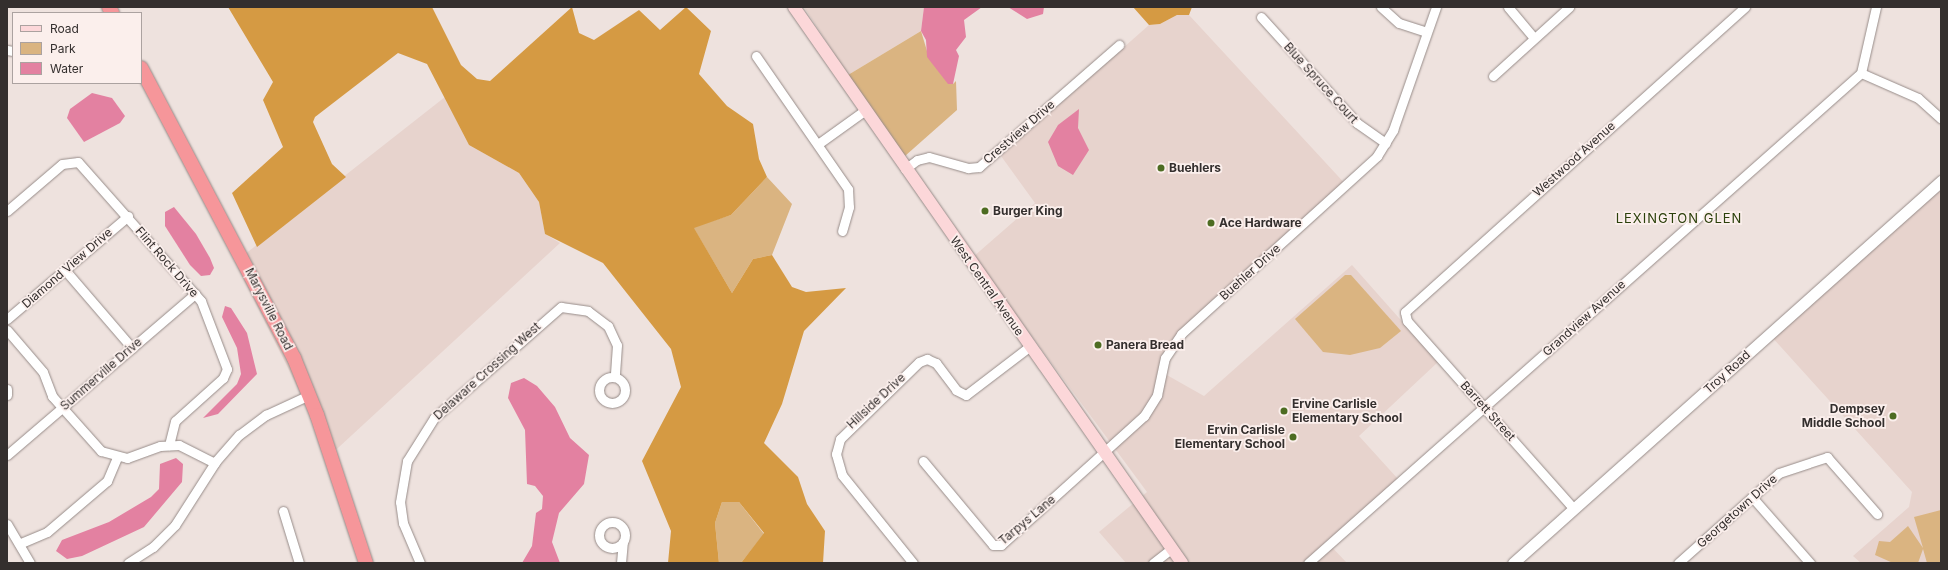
<!DOCTYPE html>
<style>
body{margin:0}
#map{position:relative;width:1948px;height:570px;overflow:hidden;background:#eee2de;font-family:Inter,sans-serif}
div>[style]{position:absolute}
[style*='--x']{left:calc(var(--x)*1px);top:calc(var(--y)*1px);width:calc(var(--w)*1px);rotate:calc(var(--a)*1deg)}
.built>*{inset:0;background:#e7d3cd}
.green>*{inset:0;background:#dab481}
.forest>*{inset:0;background:#d59a43}
.water>*{inset:0;background:#e381a1}
.roads{filter:drop-shadow(0 0 1px #978c89) drop-shadow(0 0 1px #978c89)}
.minor>*{height:9px;margin:-4.5px;padding:0 4.5px;transform-origin:4.5px;border-radius:4.5px;background:#fff}
.minor>.ring{margin:-4.5px;padding:0;box-sizing:content-box;background:none;border:9px solid #fff;border-radius:50%}
.tertiary>*{height:11px;margin:-5.5px;padding:0 5.5px;transform-origin:5.5px;border-radius:5.5px;background:#fff}
.secondary>*{height:12px;margin:-6px;padding:0 6px;transform-origin:6px;border-radius:6px;background:#fcd7d9}
.trunk>*{height:14px;margin:-7px;padding:0 7px;transform-origin:7px;border-radius:7px;background:#f6969a}
.dots>*{width:11px;height:11px;translate:-50% -50%;box-sizing:border-box;border:2px solid #fbefec;border-radius:50%}
span{translate:-50% -50%;white-space:nowrap;text-align:center;line-height:1.15;-webkit-text-stroke:3.5px #fbefec;paint-order:stroke}
.street-label{font-size:12px;color:#342f2e}
.poi-label{font-size:12px;color:#342f2e;font-weight:700}
.left{translate:0 -50%;text-align:left}
.right{translate:-100% -50%;text-align:right}
.neighbourhood-label{font-size:13px;color:#2b400b;letter-spacing:1px}
.frame{position:absolute;inset:0;border:8px solid #342f2e;pointer-events:none}
.legend{position:absolute;left:12px;top:12px;width:130px;height:72px;box-sizing:border-box;background:#fbefec;border:1px solid #aba2a0;margin:0;padding:5px 7px;list-style:none;font-size:12px;color:#342f2e}
.legend li{display:flex;align-items:center;gap:8px;height:20px}
.legend b{width:20px;border:1px solid #aba2a0}
</style>
<div id="map">
<div class="built">
<i style="clip-path:polygon(804px 7px,924px 7px,921px 31px,848px 75px)"></i>
<i style="clip-path:polygon(1177px 15px,1189px 15px,1349px 188px,1182px 336px,1171px 352px,1165px 374px,1204px 396px,1352px 265px,1438px 362px,1359px 436px,1398px 479px,1327px 542px,1347px 563px,1126px 563px,1099px 532px,1147px 492px,973px 257px,1035px 203px,1001px 156px,1149px 25px,1160px 24px)"></i>
<i style="clip-path:polygon(445px 97px,469px 145px,519px 173px,539px 202px,545px 234px,560px 243px,326px 459px,309px 410px,235px 262px)"></i>
<i style="clip-path:polygon(1941px 184px,1941px 563px,1861px 563px,1853px 556px,1909px 507px,1912px 492px,1770px 335px)"></i>
</div>
<div class="green">
<i style="clip-path:polygon(921px 31px,927px 51px,953px 84px,956px 81px,957px 110px,905px 156px,848px 75px)"></i>
<i style="clip-path:polygon(767px 177px,792px 204px,772px 255px,753px 259px,732px 293px,693px 227px,731px 215px)"></i>
<i style="clip-path:polygon(1345px 275px,1351px 275px,1401px 331px,1380px 348px,1350px 355px,1323px 352px,1295px 319px)"></i>
<i style="clip-path:polygon(722px 502px,739px 502px,764px 534px,741px 563px,719px 563px,715px 523px)"></i>
<i style="clip-path:polygon(1941px 510px,1941px 563px,1927px 563px,1923px 549px,1918px 563px,1893px 563px,1875px 555px,1879px 541px,1890px 542px,1908px 526px,1923px 548px,1914px 517px)"></i>
</div>
<div class="forest">
<i style="clip-path:polygon(228px 7px,432px 7px,461px 65px,477px 79px,490px 81px,572px 7px,579px 33px,594px 40px,639px 10px,660px 30px,686px 7px,711px 31px,699px 74px,727px 106px,753px 124px,759px 159px,767px 177px,731px 215px,694px 228px,732px 293px,753px 259px,772px 255px,792px 287px,806px 292px,846px 288px,804px 331px,782px 404px,764px 443px,798px 477px,807px 504px,825px 531px,823px 563px,741px 563px,764px 533px,739px 502px,722px 502px,715px 523px,719px 563px,668px 563px,671px 531px,642px 461px,681px 387px,671px 349px,603px 263px,545px 234px,539px 202px,519px 173px,469px 145px,427px 64px,398px 53px,315px 117px,313px 122px,332px 164px,346px 177px,257px 247px,232px 193px,283px 147px,263px 100px,273px 82px)"></i>
<i style="clip-path:polygon(1133px 7px,1192px 7px,1189px 15px,1177px 15px,1160px 24px,1149px 25px)"></i>
</div>
<div class="water">
<i style="clip-path:polygon(924px 7px,982px 7px,964px 20px,966px 37px,956px 50px,959px 56px,953px 84px,948px 84px,927px 57px,926px 40px,921px 31px)"></i>
<i style="clip-path:polygon(1008px 7px,1044px 7px,1043px 14px,1027px 19px)"></i>
<i style="clip-path:polygon(92px 93px,112px 98px,125px 116px,120px 123px,84px 142px,67px 118px,70px 109px)"></i>
<i style="clip-path:polygon(1079px 109px,1078px 128px,1089px 150px,1073px 175px,1058px 166px,1048px 142px,1058px 125px)"></i>
<i style="clip-path:polygon(174px 207px,196px 234px,210px 258px,214px 268px,210px 275px,201px 276px,190px 265px,165px 226px,165px 212px)"></i>
<i style="clip-path:polygon(225px 306px,231px 308px,247px 333px,257px 374px,218px 414px,203px 418px,237px 384px,241px 374px,237px 348px,222px 317px)"></i>
<i style="clip-path:polygon(524px 378px,537px 386px,555px 407px,570px 438px,589px 455px,584px 484px,559px 513px,552px 542px,560px 563px,522px 563px,532px 546px,536px 513px,542px 509px,543px 496px,535px 486px,527px 484px,525px 430px,508px 398px,511px 383px)"></i>
<i style="clip-path:polygon(176px 458px,183px 464px,182px 482px,144px 527px,82px 556px,67px 559px,56px 551px,62px 540px,109px 522px,151px 497px,159px 489px,160px 464px)"></i>
</div>
<div class="roads">
<div class="minor">
<i style="--x:1381;--y:7;--w:24;--a:42"></i>
<i style="--x:1399;--y:23;--w:28;--a:18"></i>
<i style="--x:1508;--y:7;--w:40;--a:50"></i>
<i style="--x:1261;--y:17;--w:143;--a:47.8"></i>
<i style="--x:1357;--y:123;--w:35;--a:35"></i>
<i style="--x:7;--y:50;--w:6;--a:9"></i>
<i style="--x:756;--y:56;--w:162;--a:55.3"></i>
<i style="--x:848;--y:189;--w:18;--a:87"></i>
<i style="--x:849;--y:207;--w:25;--a:106"></i>
<i style="--x:1861;--y:73;--w:62;--a:23.7"></i>
<i style="--x:1918;--y:98;--w:31;--a:42"></i>
<i style="--x:1861;--y:73;--w:68;--a:-77.2"></i>
<i style="--x:1493;--y:76;--w:103;--a:-42.2"></i>
<i style="--x:818;--y:144;--w:57;--a:-35.7"></i>
<i style="--x:905;--y:169;--w:15;--a:-37"></i>
<i style="--x:917;--y:160;--w:12;--a:-14"></i>
<i style="--x:929;--y:157;--w:41;--a:15.8"></i>
<i style="--x:968;--y:168;--w:11;--a:-5"></i>
<i style="--x:979;--y:167;--w:186;--a:-41.1"></i>
<i style="--x:7;--y:211;--w:72;--a:-40.5"></i>
<i style="--x:62;--y:164;--w:16;--a:-7"></i>
<i style="--x:78;--y:162;--w:186;--a:48.5"></i>
<i style="--x:201;--y:301;--w:73;--a:69.1"></i>
<i style="--x:227;--y:369;--w:10;--a:114"></i>
<i style="--x:223;--y:378;--w:64;--a:138.1"></i>
<i style="--x:175;--y:421;--w:25;--a:104"></i>
<i style="--x:65;--y:270;--w:103;--a:49.3"></i>
<i style="--x:7;--y:319;--w:159;--a:-40.4"></i>
<i style="--x:7;--y:330;--w:55;--a:49.4"></i>
<i style="--x:43;--y:372;--w:26;--a:69"></i>
<i style="--x:52;--y:396;--w:74;--a:48.3"></i>
<i style="--x:101;--y:451;--w:27;--a:15"></i>
<i style="--x:127;--y:458;--w:35;--a:-20"></i>
<i style="--x:160;--y:446;--w:19;--a:-3"></i>
<i style="--x:179;--y:445;--w:40;--a:26.6"></i>
<i class="ring" style="left:599px;top:377px;width:17px;height:17px"></i>
<i style="--x:7;--y:389;--w:6;--a:90"></i>
<i style="--x:7;--y:455;--w:248;--a:-40.6"></i>
<i style="--x:923;--y:461;--w:109;--a:50.2"></i>
<i style="--x:993;--y:545;--w:8;--a:0"></i>
<i style="--x:1001;--y:545;--w:193;--a:-42.1"></i>
<i style="--x:1144;--y:416;--w:25;--a:-58"></i>
<i style="--x:1157;--y:395;--w:38;--a:-78"></i>
<i style="--x:1165;--y:358;--w:29;--a:-56"></i>
<i style="--x:1181;--y:334;--w:265;--a:-42.2"></i>
<i style="--x:1377;--y:156;--w:31;--a:-58"></i>
<i style="--x:1393;--y:130;--w:130;--a:-70.7"></i>
<i style="--x:1752;--y:497;--w:88;--a:48.7"></i>
<i style="--x:1574;--y:509;--w:251;--a:-131.6"></i>
<i style="--x:1407;--y:321;--w:9;--a:-103"></i>
<i style="--x:1405;--y:312;--w:457;--a:-41.9"></i>
<i style="--x:283;--y:511;--w:54;--a:72.9"></i>
<i class="ring" style="left:599px;top:522px;width:17px;height:17px"></i>
<i style="--x:7;--y:524;--w:45;--a:59.5"></i>
<i style="--x:21;--y:543;--w:28;--a:-23"></i>
<i style="--x:47;--y:532;--w:79;--a:-40.4"></i>
<i style="--x:107;--y:481;--w:26;--a:-67"></i>
<i style="--x:128;--y:563;--w:30;--a:-33"></i>
<i style="--x:153;--y:547;--w:31;--a:-45"></i>
<i style="--x:175;--y:525;--w:76;--a:-57.4"></i>
<i style="--x:216;--y:461;--w:35;--a:-49"></i>
<i style="--x:239;--y:435;--w:34;--a:-37"></i>
<i style="--x:266;--y:415;--w:47;--a:-24.9"></i>
<i style="--x:420;--y:563;--w:43;--a:-113"></i>
<i style="--x:403;--y:523;--w:21;--a:-98"></i>
<i style="--x:400;--y:502;--w:42;--a:-80.3"></i>
<i style="--x:407;--y:461;--w:51;--a:-57.9"></i>
<i style="--x:434;--y:418;--w:169;--a:-41.2"></i>
<i style="--x:561;--y:307;--w:27;--a:8"></i>
<i style="--x:588;--y:311;--w:25;--a:37"></i>
<i style="--x:608;--y:326;--w:21;--a:65"></i>
<i style="--x:617;--y:345;--w:32;--a:94"></i>
<i style="--x:621;--y:563;--w:21;--a:-85"></i>
<i style="--x:913;--y:563;--w:113;--a:-128.9"></i>
<i style="--x:842;--y:475;--w:22;--a:-106"></i>
<i style="--x:836;--y:454;--w:16;--a:-75"></i>
<i style="--x:840;--y:439;--w:110;--a:-44.3"></i>
<i style="--x:919;--y:362;--w:9;--a:-21"></i>
<i style="--x:927;--y:359;--w:10;--a:24"></i>
<i style="--x:936;--y:363;--w:34;--a:53"></i>
<i style="--x:956;--y:390;--w:11;--a:27"></i>
<i style="--x:966;--y:395;--w:81;--a:-37.4"></i>
<i style="--x:1153;--y:563;--w:24;--a:-38"></i>
<i style="--x:1308;--y:563;--w:739;--a:-41.54"></i>
<i style="--x:1678;--y:563;--w:135;--a:-41.7"></i>
<i style="--x:1779;--y:473;--w:51;--a:-18.4"></i>
<i style="--x:1827;--y:457;--w:76;--a:48.7"></i>
</div>
<div class="tertiary">
<i style="--x:1513;--y:563;--w:574;--a:-41.75"></i>
</div>
<div class="secondary">
<i style="--x:794;--y:7;--w:678;--a:55.09"></i>
</div>
<div class="trunk">
<i style="--x:109;--y:7;--w:7;--a:63"></i>
<i style="--x:141;--y:68;--w:328;--a:62.2"></i>
<i style="--x:294;--y:358;--w:61;--a:68"></i>
<i style="--x:317;--y:415;--w:156;--a:71.7"></i>
</div>
</div>
<div class="dots">
<i style="left:1161px;top:168px;background:#4d6c22"></i>
<i style="left:985px;top:211px;background:#4d6c22"></i>
<i style="left:1211px;top:223px;background:#4d6c22"></i>
<i style="left:1098px;top:345px;background:#4d6c22"></i>
<i style="left:1284px;top:411px;background:#4d6c22"></i>
<i style="left:1893px;top:416px;background:#4d6c22"></i>
<i style="left:1293px;top:437px;background:#4d6c22"></i>
</div>
<div class="street-label">
<span style="left:1321px;top:83px;rotate:48deg">Blue Spruce Court</span>
<span style="left:1019px;top:132px;rotate:-41deg">Crestview Drive</span>
<span style="left:1574px;top:159px;rotate:-42deg">Westwood Avenue</span>
<span style="left:167px;top:262px;rotate:49deg">Flint Rock Drive</span>
<span style="left:67px;top:268px;rotate:-41deg">Diamond View Drive</span>
<span style="left:1250px;top:272px;rotate:-42deg">Buehler Drive</span>
<span style="left:987px;top:286px;rotate:55deg">West Central Avenue</span>
<span style="left:269px;top:309px;rotate:63deg">Marysville Road</span>
<span style="left:1584px;top:318px;rotate:-42deg">Grandview Avenue</span>
<span style="left:487px;top:371px;rotate:-42deg">Delaware Crossing West</span>
<span style="left:1727px;top:372px;rotate:-42deg">Troy Road</span>
<span style="left:101px;top:374px;rotate:-41deg">Summerville Drive</span>
<span style="left:876px;top:401px;rotate:-43deg">Hillside Drive</span>
<span style="left:1488px;top:411px;rotate:48deg">Barrett Street</span>
<span style="left:1737px;top:511px;rotate:-42deg">Georgetown Drive</span>
<span style="left:1027px;top:520px;rotate:-40deg">Tarpys Lane</span>
</div>
<div class="poi-label">
<span class="left" style="left:1169px;top:168px">Buehlers</span>
<span class="left" style="left:993px;top:211px">Burger King</span>
<span class="left" style="left:1219px;top:223px">Ace Hardware</span>
<span class="left" style="left:1106px;top:345px">Panera Bread</span>
<span class="left" style="left:1292px;top:411px">Ervine Carlisle<br>Elementary School</span>
<span class="right" style="left:1885px;top:416px">Dempsey<br>Middle School</span>
<span class="right" style="left:1285px;top:437px">Ervin Carlisle<br>Elementary School</span>
</div>
<div class="neighbourhood-label">
<span style="left:1679px;top:218px">LEXINGTON GLEN</span>
</div>
<div class="frame"></div>
<ul class="legend">
<li><b style="height:5px;background:#fcd7d9"></b>Road</li>
<li><b style="height:11px;background:#dab481"></b>Park</li>
<li><b style="height:11px;background:#e381a1"></b>Water</li>
</ul>
</div>
